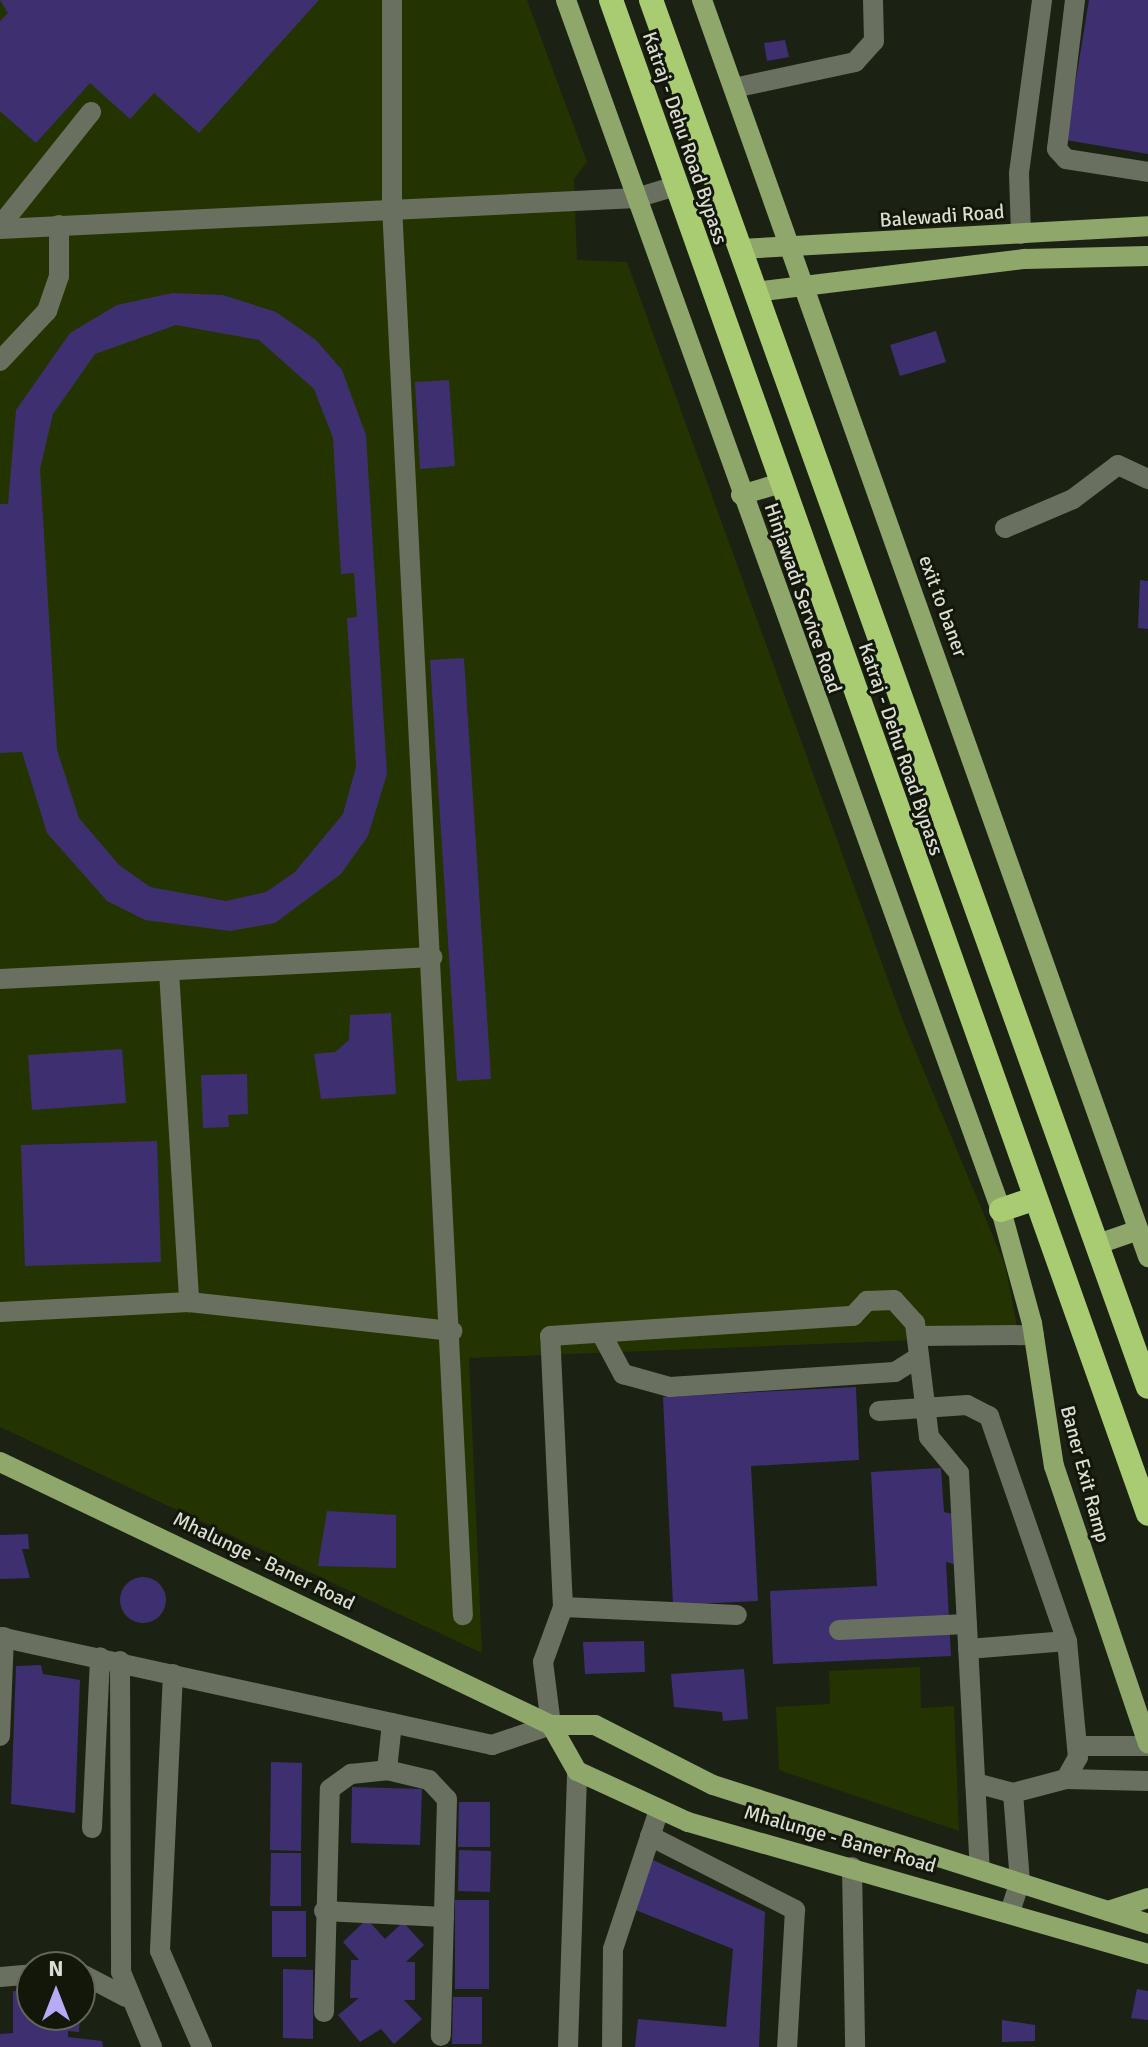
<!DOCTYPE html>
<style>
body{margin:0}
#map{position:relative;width:1148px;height:2047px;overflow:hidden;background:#1b2113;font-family:Signika,sans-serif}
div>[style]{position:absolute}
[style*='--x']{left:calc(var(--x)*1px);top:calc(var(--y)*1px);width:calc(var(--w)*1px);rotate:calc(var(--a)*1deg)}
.green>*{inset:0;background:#233401}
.building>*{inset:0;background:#3e3070}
.round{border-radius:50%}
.minor>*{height:20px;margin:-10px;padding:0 10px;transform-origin:10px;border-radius:10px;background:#697060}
.major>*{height:20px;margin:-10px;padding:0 10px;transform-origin:10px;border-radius:10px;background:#8fa76b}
.highway>*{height:24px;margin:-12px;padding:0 12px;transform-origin:12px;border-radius:12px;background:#a9cc72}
span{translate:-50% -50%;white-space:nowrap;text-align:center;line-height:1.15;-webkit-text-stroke:6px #12170a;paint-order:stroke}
.street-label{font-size:20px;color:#d9ddd4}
.north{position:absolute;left:16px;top:1951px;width:80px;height:80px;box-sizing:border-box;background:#12170a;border:2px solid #62665b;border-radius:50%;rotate:0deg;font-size:22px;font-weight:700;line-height:32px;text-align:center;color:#d9ddd4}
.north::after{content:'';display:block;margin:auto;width:28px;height:36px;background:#b7abf8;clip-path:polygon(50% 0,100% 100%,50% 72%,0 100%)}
</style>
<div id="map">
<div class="green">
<i style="clip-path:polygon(0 0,527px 0,587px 162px,574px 179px,577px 260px,627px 262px,903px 1021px,1005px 1265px,1019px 1336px,469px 1358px,482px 1653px,0 1427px)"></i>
<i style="clip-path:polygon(920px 1667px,921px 1708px,954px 1706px,959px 1831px,779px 1770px,776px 1707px,830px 1704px,829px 1671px)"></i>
</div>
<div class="building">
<i style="clip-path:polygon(0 0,319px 0,199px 133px,154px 93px,130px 119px,90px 83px,36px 143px,0 111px,0 21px,8px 13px)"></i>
<i style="clip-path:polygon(1089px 0,1148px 0,1148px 154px,1066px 140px)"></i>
<i style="clip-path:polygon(785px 40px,789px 57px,767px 61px,764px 43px)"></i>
<i style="clip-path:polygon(evenodd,172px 293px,223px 295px,276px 312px,316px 340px,342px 370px,366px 435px,387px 774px,368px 836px,341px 874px,275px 923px,230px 931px,145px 920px,107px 901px,47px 833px,22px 752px,0 753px,0 504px,8px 504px,16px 410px,70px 333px,117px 305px,172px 293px,176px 325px,259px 340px,314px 389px,333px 438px,341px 574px,354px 573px,357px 617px,347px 618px,356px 767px,343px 814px,295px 872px,266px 892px,226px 901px,150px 887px,119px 865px,79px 818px,57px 750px,40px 469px,53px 414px,95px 354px,176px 325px)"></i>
<i style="clip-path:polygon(936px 331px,946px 362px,900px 376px,890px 345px)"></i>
<i style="clip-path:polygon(449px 380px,455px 466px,420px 469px,415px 382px)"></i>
<i style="clip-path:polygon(1140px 580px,1148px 581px,1148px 629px,1138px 628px)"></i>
<i style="clip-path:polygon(464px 658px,491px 1079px,457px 1081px,430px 660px)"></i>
<i style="clip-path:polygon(391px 1013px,396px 1094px,321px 1099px,314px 1054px,335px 1052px,349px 1040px,350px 1015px)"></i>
<i style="clip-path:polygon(122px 1049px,126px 1103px,32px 1110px,28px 1055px)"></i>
<i style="clip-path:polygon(247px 1074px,248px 1114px,228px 1115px,229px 1127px,203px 1128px,201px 1075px)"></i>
<i style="clip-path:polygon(157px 1141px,161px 1262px,25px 1266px,21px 1145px)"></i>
<i style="clip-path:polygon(856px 1387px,859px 1460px,751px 1466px,758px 1601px,673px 1605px,663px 1397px)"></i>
<i style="clip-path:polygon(941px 1468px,944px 1512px,971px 1519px,973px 1569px,946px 1562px,951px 1656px,773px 1664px,770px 1591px,877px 1586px,871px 1472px)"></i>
<i style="clip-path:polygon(327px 1511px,396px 1515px,396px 1568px,318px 1566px)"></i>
<i style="clip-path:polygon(28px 1534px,29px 1549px,22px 1549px,30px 1578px,0 1579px,0 1535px)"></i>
<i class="round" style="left:120px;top:1577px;width:46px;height:46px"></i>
<i style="clip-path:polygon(644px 1641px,645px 1672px,585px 1674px,583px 1642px)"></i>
<i style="clip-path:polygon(41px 1665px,43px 1674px,80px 1680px,75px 1813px,11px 1804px,16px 1666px)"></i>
<i style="clip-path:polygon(744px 1669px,748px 1719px,723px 1721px,722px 1712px,674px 1707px,671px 1674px)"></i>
<i style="clip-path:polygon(271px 1762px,302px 1763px,301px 1851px,270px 1850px)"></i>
<i style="clip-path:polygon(352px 1787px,422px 1789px,420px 1845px,351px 1843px)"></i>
<i style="clip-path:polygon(459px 1802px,490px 1802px,490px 1847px,458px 1847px)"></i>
<i style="clip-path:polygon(459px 1850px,491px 1851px,490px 1892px,458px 1891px)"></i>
<i style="clip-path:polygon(271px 1853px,301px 1853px,301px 1906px,270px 1906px)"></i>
<i style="clip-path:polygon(653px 1860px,765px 1912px,759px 2047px,635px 2047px,638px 2019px,726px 2027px,733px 1949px,633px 1909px)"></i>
<i style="clip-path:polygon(455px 1900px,489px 1900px,489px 1989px,455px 1989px)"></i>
<i style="clip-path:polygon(272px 1911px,306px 1911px,306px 1957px,272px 1957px)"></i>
<i style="clip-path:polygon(367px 1919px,385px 1939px,403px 1922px,424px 1945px,406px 1962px,415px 1962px,415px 2000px,404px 2000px,422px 2019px,394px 2044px,381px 2029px,360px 2042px,338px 2015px,359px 1998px,350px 1998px,351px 1960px,359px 1960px,343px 1942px)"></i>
<i style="clip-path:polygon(283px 1969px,313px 1970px,313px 2039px,283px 2038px)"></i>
<i style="clip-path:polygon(1137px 1989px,1148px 1991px,1148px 2020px,1131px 2018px)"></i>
<i style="clip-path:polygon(13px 1991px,32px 1992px,32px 2015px,80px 2015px,79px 2032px,68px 2031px,68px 2037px,102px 2041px,103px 2047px,0 2047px,0 2034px,13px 2033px)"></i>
<i style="clip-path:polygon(453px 1997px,482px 1997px,482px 2044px,452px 2044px)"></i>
<i style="clip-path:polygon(1002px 2020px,1035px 2025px,1035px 2041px,1002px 2042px)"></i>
</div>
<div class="minor">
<i style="--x:392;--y:0;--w:206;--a:90"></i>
<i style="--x:392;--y:206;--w:1411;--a:87.12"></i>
<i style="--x:1075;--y:0;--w:150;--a:96.9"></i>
<i style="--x:1057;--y:149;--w:13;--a:48"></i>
<i style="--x:1066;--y:159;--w:83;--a:9"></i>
<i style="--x:734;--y:88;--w:124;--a:-12.1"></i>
<i style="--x:855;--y:62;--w:28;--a:-48"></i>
<i style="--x:874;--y:41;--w:41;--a:-91.4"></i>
<i style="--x:0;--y:226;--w:146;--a:-51.4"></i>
<i style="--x:0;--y:229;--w:637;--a:-2.79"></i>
<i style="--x:636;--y:198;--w:42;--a:-16.7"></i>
<i style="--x:1021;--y:234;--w:61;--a:-91.9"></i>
<i style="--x:1019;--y:173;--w:175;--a:-82.4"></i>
<i style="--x:0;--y:361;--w:69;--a:-46.8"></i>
<i style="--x:47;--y:311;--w:37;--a:-71"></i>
<i style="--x:59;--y:276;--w:51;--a:-90"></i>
<i style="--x:1005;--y:528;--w:74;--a:-23.1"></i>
<i style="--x:1073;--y:499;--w:56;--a:-37.1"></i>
<i style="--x:1118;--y:465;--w:33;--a:25"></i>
<i style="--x:169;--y:971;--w:332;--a:86.5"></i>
<i style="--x:0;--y:979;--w:433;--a:-2.9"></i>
<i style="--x:0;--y:1312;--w:189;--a:-3"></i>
<i style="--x:189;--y:1302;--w:265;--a:6.3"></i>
<i style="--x:601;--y:1333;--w:47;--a:61.8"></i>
<i style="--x:623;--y:1374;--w:49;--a:15.5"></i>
<i style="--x:670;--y:1387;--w:225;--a:-3.8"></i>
<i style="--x:895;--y:1372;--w:22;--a:-32"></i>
<i style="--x:917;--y:1336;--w:117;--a:-0.5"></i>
<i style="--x:879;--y:1411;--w:88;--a:-3.9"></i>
<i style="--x:967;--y:1405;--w:25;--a:27"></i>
<i style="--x:989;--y:1416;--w:238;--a:70.9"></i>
<i style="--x:1067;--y:1641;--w:117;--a:84.6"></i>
<i style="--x:1078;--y:1757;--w:25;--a:119"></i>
<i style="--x:1066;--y:1779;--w:55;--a:165.2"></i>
<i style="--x:1013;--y:1793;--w:39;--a:-165"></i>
<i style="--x:563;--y:1607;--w:174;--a:2.6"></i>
<i style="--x:839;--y:1630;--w:128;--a:-2.7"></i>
<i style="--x:0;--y:1637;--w:504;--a:12.38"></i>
<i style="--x:492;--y:1745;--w:62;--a:-18.7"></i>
<i style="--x:551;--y:1725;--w:64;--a:-97.2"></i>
<i style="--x:543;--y:1662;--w:59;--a:-70"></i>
<i style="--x:563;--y:1607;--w:271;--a:-92.7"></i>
<i style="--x:550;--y:1336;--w:304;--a:-3.8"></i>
<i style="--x:853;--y:1316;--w:21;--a:-47"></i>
<i style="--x:867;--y:1301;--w:27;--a:-2"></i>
<i style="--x:894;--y:1300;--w:31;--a:48"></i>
<i style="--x:915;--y:1323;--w:115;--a:83"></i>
<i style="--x:929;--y:1437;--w:47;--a:50.2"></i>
<i style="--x:959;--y:1473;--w:396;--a:87"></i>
<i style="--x:968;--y:1649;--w:99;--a:-4.6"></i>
<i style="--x:120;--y:1661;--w:311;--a:89.8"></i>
<i style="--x:121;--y:1972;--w:81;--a:67.5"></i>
<i style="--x:173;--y:1674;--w:277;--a:92.7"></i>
<i style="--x:160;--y:1951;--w:105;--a:66.4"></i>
<i style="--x:392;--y:1723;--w:47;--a:96.1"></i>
<i style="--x:387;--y:1770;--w:43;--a:13.4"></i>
<i style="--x:429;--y:1780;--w:26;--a:47"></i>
<i style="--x:447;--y:1799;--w:237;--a:91.5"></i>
<i style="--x:0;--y:1736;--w:99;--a:-87.7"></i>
<i style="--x:1077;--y:1746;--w:71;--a:0"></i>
<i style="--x:1066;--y:1779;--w:82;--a:1.4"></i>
<i style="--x:92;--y:1828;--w:171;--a:-87.3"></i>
<i style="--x:650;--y:1836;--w:163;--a:27"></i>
<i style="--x:795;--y:1910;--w:137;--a:93.3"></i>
<i style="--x:852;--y:1867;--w:180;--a:89"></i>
<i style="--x:324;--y:1911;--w:120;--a:2.9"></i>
<i style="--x:1010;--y:1912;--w:32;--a:-72"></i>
<i style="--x:1020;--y:1882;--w:89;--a:-94.5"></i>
<i style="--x:80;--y:1973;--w:52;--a:27.6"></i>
<i style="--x:0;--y:1977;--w:32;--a:-5"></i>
<i style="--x:324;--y:2012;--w:223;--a:-88.5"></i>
<i style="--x:330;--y:1789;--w:26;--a:-36"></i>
<i style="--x:351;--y:1774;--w:36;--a:-6"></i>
<i style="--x:568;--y:2047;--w:276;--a:-88.1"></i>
<i style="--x:612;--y:2047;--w:98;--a:-89.4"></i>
<i style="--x:613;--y:1949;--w:146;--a:-71.7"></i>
</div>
<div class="major">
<i style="--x:566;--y:0;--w:1286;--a:70.23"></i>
<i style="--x:1001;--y:1210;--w:117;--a:74.7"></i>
<i style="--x:1032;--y:1323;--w:145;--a:81.3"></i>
<i style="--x:1054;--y:1466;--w:293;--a:71.3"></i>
<i style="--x:702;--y:0;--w:1334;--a:70.46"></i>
<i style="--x:740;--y:249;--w:409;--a:-3.2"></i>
<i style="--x:755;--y:292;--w:272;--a:-7"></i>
<i style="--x:1025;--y:259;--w:123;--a:-1.4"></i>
<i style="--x:741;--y:495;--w:42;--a:-16.7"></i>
<i style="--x:1098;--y:1244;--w:39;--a:-19"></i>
<i style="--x:0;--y:1462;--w:611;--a:25.52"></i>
<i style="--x:551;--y:1725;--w:44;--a:0"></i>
<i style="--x:595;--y:1725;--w:132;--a:27"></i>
<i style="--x:713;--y:1785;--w:457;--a:17.7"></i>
<i style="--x:551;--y:1725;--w:53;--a:60.5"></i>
<i style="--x:577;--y:1771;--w:122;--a:24.7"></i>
<i style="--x:688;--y:1822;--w:479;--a:16"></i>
<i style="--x:1108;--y:1911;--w:42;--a:-18"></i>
</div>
<div class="highway">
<i style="--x:611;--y:0;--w:1606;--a:70.47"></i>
<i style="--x:651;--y:0;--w:1473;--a:70.29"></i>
<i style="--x:1001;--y:1210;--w:36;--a:-19"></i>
</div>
<div class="street-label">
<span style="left:685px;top:138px;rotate:71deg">Katraj - Dehu Road Bypass</span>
<span style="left:942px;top:216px;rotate:-4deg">Balewadi Road</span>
<span style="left:803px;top:598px;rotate:71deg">Hinjawadi Service Road</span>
<span style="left:943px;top:606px;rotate:70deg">exit to baner</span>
<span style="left:901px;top:749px;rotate:71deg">Katraj - Dehu Road Bypass</span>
<span style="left:1085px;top:1474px;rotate:75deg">Baner Exit Ramp</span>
<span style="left:264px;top:1561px;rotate:26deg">Mhalunge - Baner Road</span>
<span style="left:840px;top:1839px;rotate:16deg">Mhalunge - Baner Road</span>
</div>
<div class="north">N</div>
</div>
